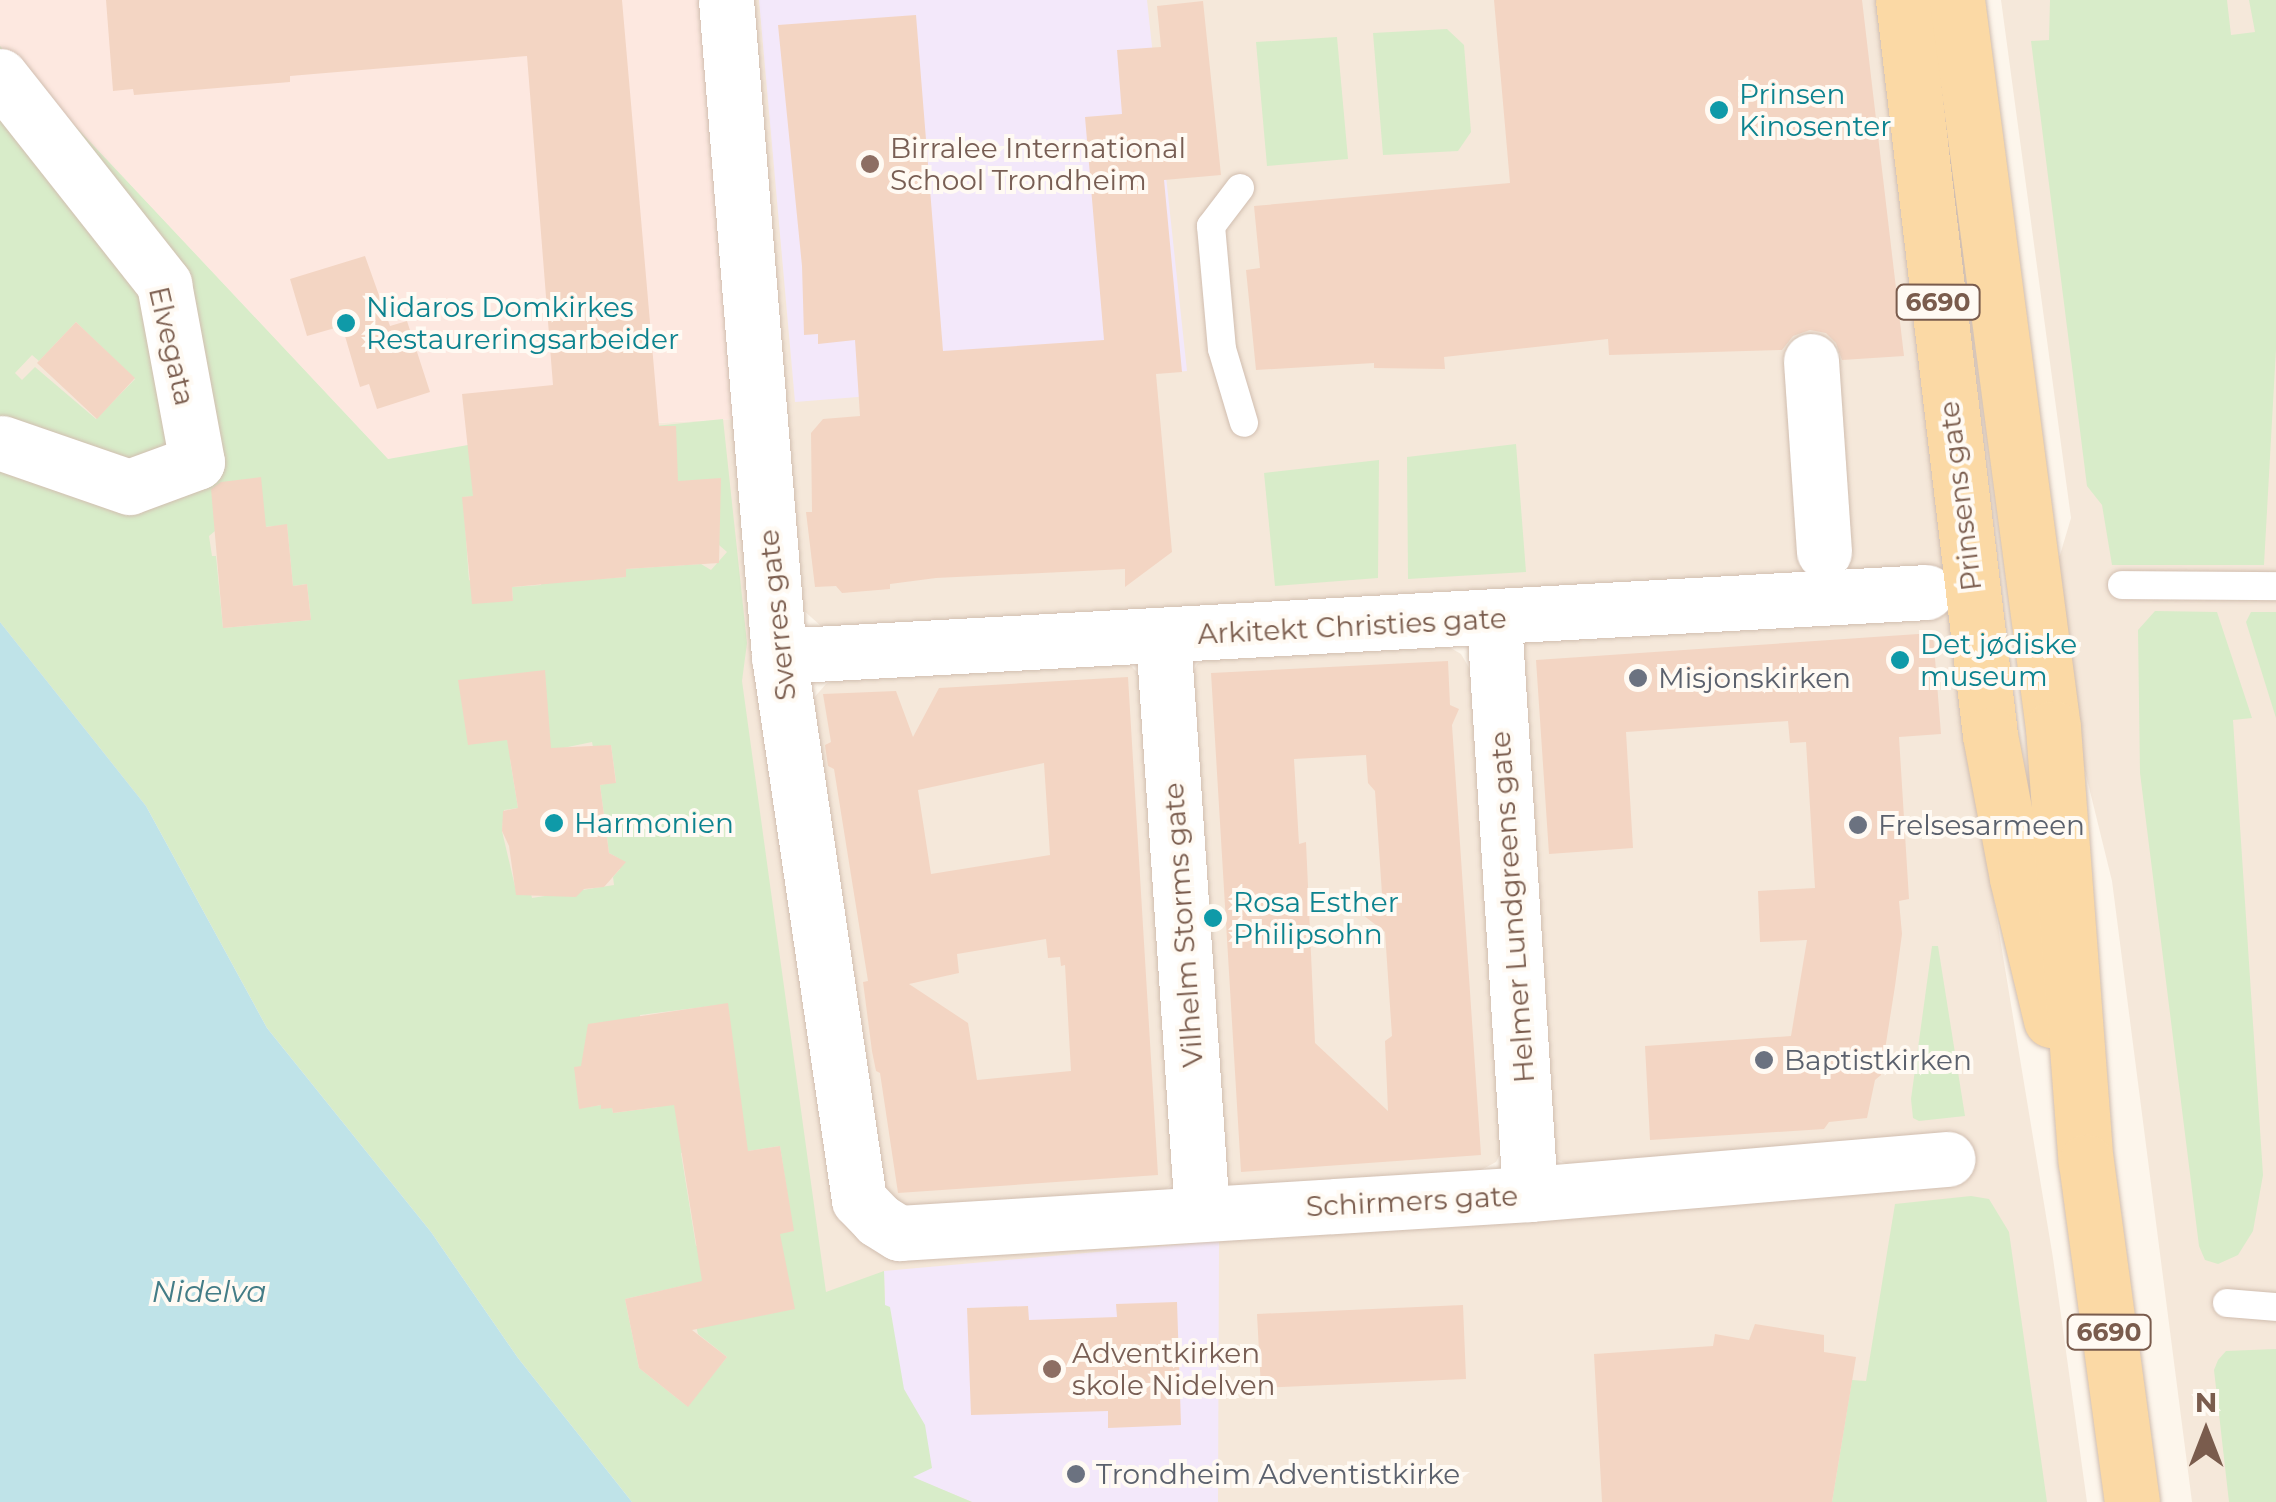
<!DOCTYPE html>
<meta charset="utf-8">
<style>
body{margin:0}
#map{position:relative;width:2276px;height:1502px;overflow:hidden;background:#fdf6ec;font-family:Montserrat,sans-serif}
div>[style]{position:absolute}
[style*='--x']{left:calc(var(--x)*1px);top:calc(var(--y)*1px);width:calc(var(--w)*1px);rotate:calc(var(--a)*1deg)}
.residential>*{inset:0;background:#f5e8da}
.commercial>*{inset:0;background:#fde8e0}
.education>*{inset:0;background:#f3e8fa}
.green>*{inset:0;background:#d8ecc9}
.water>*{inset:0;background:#bfe3e8}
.building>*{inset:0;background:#f3d5c3}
.roads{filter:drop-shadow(0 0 2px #d1beb0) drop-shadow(0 0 2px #d1beb0)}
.lane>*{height:28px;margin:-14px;padding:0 14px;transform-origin:14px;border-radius:14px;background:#fff}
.street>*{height:55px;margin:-27.5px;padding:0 27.5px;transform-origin:27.5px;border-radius:27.5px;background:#fff}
.primary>*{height:55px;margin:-27.5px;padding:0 27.5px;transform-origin:27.5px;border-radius:27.5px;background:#fbd9a5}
.dots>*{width:28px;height:28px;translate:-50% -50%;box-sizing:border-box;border:5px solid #fffaf3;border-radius:50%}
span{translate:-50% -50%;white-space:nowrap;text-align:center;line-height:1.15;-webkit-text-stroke:8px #fffaf3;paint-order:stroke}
.shield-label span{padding:2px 8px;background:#fffaf3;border:2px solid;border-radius:8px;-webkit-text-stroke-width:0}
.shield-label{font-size:25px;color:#7a5c4d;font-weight:700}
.culture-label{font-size:28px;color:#0d838f}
.left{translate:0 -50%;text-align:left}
.education-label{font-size:28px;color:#785e54}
.street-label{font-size:28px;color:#7a5c4d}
.worship-label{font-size:28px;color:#5b616d}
.water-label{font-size:30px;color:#437c86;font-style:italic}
.north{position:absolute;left:2156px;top:1382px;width:100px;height:100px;-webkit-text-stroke:8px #fffaf3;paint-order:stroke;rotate:0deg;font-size:28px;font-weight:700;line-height:40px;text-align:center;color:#7a5c4d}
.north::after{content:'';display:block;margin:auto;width:35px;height:45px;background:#7a5c4d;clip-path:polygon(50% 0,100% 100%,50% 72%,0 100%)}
</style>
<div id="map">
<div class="residential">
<i style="clip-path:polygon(747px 0,1881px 0,1967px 739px,2053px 1258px,2087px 1502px,632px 1502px,146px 806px,0 622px,0 46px,388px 459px,654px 423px,735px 419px,841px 1218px,1569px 1165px,1552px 1157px,1519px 644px,1531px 638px,844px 630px,821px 626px,802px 609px)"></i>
<i style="clip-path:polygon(2001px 0,2276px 0,2276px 1502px,2192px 1502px,2112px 881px,2074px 726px,2053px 564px,2060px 555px,2071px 518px)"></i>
<i style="clip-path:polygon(1442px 643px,1461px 654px,1471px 671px,1502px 1151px,1496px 1162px,1479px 1171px,1235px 1189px,1226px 1181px,1189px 681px,1197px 664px,1214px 655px)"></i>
<i style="clip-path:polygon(1111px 660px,1131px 666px,1142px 677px,1173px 1184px,1159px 1194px,916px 1209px,895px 1200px,884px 1185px,813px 699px,826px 684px,846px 674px)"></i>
</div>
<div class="commercial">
<i style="clip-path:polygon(0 0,702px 0,735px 419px,654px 423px,388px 459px,0 46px)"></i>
</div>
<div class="education">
<i style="clip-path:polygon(759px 0,1147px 0,1187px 371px,795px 402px)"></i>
<i style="clip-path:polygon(1219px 1241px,1218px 1502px,972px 1502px,890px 1468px,884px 1271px)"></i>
</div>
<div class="green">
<i style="clip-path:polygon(2050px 0,2227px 0,2231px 35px,2255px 32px,2249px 0,2276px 0,2276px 349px,2264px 565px,2112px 565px,2102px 505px,2087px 486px,2031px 41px,2049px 40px)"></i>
<i style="clip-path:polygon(1447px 29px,1464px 45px,1471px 132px,1458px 151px,1383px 155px,1373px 33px)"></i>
<i style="clip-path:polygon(1337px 37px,1348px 159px,1267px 166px,1256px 42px)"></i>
<i style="clip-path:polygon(evenodd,0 46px,388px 459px,468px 445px,723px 419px,747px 643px,742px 681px,826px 1292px,884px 1271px,885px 1305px,890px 1307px,904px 1389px,925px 1425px,932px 1468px,913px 1477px,972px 1502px,632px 1502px,518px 1358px,431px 1232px,267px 1028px,146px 806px,0 622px,0 46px,76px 322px,135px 379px,96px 419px,35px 367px,22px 380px,15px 373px,32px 355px,39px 361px,76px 322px,0 46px,720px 478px,719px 545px,727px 552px,711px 570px,701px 564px,626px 569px,626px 577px,598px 579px,720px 478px,0 46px,542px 492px,541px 585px,512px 587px,513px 601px,469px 580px,463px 497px,542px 492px,0 46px,287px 525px,293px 586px,307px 584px,311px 620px,223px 628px,216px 556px,212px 556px,209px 536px,215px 531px,287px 525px,0 46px,592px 742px,593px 747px,611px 745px,616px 782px,600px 785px,609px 853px,618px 858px,620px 869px,613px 877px,614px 885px,532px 898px,531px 894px,517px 895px,502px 831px,504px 810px,518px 808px,510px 759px,592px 742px,0 46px,727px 1004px,659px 1107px,613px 1113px,612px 1108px,601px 1105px,580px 1108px,600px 1055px,587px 1031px,591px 1024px,640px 1020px,640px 1015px,727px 1004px,0 46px,733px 1145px,735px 1153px,780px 1146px,793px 1231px,696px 1246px,681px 1153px,733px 1145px,0 46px,686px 1285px,698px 1334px,727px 1357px,687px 1406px,639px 1368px,625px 1299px,686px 1285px)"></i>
<i style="clip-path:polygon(1516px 444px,1526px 572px,1408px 579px,1407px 457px)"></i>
<i style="clip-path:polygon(1379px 460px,1378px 578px,1275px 586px,1264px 473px)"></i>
<i style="clip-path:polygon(2155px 611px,2217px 612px,2252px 718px,2233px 720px,2263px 1175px,2253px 1231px,2238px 1255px,2218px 1264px,2205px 1260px,2199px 1246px,2140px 773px,2138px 630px)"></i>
<i style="clip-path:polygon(2251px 612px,2276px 612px,2276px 718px,2246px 622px)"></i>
<i style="clip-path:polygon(1932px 946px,1938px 946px,1965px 1116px,1919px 1121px,1913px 1118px,1911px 1099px)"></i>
<i style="clip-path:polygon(1971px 1196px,1989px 1199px,2009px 1232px,2047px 1502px,1832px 1502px,1852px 1380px,1866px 1381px,1895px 1204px)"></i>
<i style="clip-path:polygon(2276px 1349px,2276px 1502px,2229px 1502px,2214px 1370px,2218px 1360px,2226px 1351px)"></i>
</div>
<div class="water">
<i style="clip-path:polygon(0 622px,146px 806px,267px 1028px,431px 1232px,518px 1358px,632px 1502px,0 1502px)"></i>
</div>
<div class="building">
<i style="clip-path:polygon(106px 0,622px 0,659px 426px,676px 426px,678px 481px,721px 478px,719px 563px,626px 569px,626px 577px,512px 587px,513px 601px,472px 604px,462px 497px,473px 496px,462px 394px,553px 385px,527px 56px,290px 76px,290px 82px,134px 95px,133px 89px,113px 91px)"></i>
<i style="clip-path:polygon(1494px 0,1862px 0,1904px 356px,1842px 360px,1836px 343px,1826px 333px,1810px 330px,1793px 336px,1782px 350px,1609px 355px,1608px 339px,1444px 357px,1445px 369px,1374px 368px,1374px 363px,1256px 370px,1246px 270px,1260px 268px,1254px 206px,1510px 183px)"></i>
<i style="clip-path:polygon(1203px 1px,1221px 175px,1164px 180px,1182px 372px,1156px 374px,1172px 552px,1125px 587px,1125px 569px,936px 578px,890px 584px,890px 589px,842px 593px,836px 586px,815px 587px,806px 512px,812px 512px,811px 433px,823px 419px,860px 416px,855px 340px,818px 344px,818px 334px,804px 335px,802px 266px,778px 25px,916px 15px,943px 351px,1104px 340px,1085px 117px,1122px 114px,1117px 50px,1161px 47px,1157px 6px)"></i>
<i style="clip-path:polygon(365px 256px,390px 326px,407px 321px,430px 392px,377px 409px,369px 384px,360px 387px,342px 326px,307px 336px,290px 279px)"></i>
<i style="clip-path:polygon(76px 322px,135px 378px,97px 419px,37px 363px)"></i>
<i style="clip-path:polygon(261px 477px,266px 527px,287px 524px,293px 586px,307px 584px,311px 620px,223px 628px,211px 489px,221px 482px)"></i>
<i style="clip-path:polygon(1933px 633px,1941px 734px,1899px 737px,1909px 899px,1899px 901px,1902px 934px,1895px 986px,1881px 1075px,1875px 1080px,1867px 1118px,1829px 1122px,1824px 1129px,1650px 1140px,1645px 1046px,1791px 1036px,1807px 940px,1760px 942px,1758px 891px,1815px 888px,1806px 742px,1790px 743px,1788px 721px,1626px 732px,1633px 848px,1549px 854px,1536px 660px)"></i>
<i style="clip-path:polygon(evenodd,1448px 661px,1450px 705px,1459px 709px,1452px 725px,1481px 1155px,1241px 1172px,1211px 673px,1448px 661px,1366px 755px,1368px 783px,1375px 791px,1382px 894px,1363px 915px,1385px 932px,1392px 1036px,1385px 1041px,1388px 1111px,1315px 1043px,1306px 842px,1299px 844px,1294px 759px,1366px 755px)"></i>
<i style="clip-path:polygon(545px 670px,551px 748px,611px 745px,616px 783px,600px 785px,609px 853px,626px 862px,604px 887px,584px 889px,576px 897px,516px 895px,509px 846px,502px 831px,503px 811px,518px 808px,507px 740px,468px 745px,458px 680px)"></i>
<i style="clip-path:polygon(evenodd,1128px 677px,1158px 1175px,898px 1193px,880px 1073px,876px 1071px,872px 1051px,863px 982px,868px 981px,834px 769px,828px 766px,825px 745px,831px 742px,823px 694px,896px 691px,913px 737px,939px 688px,1128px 677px,1044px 763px,1050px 855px,931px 874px,918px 790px,1044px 763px,1128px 677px,1046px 939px,1048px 958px,1060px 957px,1061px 966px,1065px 965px,1071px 1071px,977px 1080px,968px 1023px,909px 984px,959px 973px,957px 954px,1046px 939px)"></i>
<i style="clip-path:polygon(728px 1003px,748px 1151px,780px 1146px,794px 1231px,780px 1234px,795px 1309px,692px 1330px,727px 1357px,688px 1407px,639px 1368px,625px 1299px,702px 1281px,674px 1105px,613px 1113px,612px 1108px,601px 1109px,601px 1105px,579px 1109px,574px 1067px,581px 1066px,588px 1024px)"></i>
<i style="clip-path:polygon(1177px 1302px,1181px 1425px,1108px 1428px,1108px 1411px,971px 1415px,967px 1308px,1028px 1306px,1029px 1320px,1117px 1317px,1116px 1304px)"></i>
<i style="clip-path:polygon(1463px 1305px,1466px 1379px,1261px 1388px,1257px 1314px)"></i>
<i style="clip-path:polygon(1755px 1324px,1824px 1335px,1824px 1352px,1856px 1357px,1832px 1502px,1602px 1502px,1594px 1354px,1713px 1346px,1715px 1334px,1749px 1340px)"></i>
</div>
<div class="roads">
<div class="lane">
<i style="--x:1240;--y:188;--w:48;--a:127.3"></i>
<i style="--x:1211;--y:226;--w:123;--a:84.9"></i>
<i style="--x:1222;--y:349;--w:77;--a:73.4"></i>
<i style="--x:2122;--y:585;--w:154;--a:0.4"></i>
<i style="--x:2227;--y:1303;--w:49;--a:4.7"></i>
</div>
<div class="street">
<i style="--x:726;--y:0;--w:658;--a:85.38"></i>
<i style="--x:779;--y:656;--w:550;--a:81.63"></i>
<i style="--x:859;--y:1200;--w:28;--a:46"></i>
<i style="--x:878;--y:1220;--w:25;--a:32"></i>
<i style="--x:899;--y:1233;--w:632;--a:-3.54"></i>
<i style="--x:1530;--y:1194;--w:419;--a:-4.8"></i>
<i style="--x:0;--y:76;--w:265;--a:51.7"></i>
<i style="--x:164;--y:284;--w:181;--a:79.5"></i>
<i style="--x:197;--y:462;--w:72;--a:159.8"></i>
<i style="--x:129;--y:487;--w:134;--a:-160.9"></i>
<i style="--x:1811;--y:361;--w:191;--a:86.1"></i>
<i style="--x:1494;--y:620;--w:575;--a:86.41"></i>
<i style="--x:1163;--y:636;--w:579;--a:86.14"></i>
<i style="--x:779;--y:656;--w:1149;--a:-3.19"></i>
</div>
<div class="primary">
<i style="--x:1903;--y:0;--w:740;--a:83.25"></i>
<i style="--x:1990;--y:735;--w:146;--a:79.3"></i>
<i style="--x:2017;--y:878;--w:146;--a:76.5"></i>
<i style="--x:1957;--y:0;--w:734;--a:82.49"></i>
<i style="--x:2053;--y:728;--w:435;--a:85.7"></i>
<i style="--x:2086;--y:1162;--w:343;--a:82.3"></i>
</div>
</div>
<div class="dots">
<i style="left:1719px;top:110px;background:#0f9aa8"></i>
<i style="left:870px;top:164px;background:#8d6e63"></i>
<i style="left:346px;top:323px;background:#0f9aa8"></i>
<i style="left:1900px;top:660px;background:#0f9aa8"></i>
<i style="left:1638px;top:678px;background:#6b7280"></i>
<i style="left:554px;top:823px;background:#0f9aa8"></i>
<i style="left:1858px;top:825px;background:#6b7280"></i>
<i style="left:1213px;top:918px;background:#0f9aa8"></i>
<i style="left:1764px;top:1060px;background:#6b7280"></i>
<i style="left:1052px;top:1369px;background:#8d6e63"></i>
<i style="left:1076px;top:1474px;background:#6b7280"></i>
</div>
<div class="shield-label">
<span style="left:1938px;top:302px">6690</span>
<span style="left:2109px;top:1332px">6690</span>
</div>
<div class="culture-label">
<span class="left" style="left:1739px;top:110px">Prinsen<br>Kinosenter</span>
<span class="left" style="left:366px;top:323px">Nidaros Domkirkes<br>Restaureringsarbeider</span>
<span class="left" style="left:1920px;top:660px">Det jødiske<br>museum</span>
<span class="left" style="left:574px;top:823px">Harmonien</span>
<span class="left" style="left:1233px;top:918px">Rosa Esther<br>Philipsohn</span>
</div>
<div class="education-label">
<span class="left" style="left:890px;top:164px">Birralee International<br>School Trondheim</span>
<span class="left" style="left:1072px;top:1369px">Adventkirken<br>skole Nidelven</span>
</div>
<div class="street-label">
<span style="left:172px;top:346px;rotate:77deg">Elvegata</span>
<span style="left:1960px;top:496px;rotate:-97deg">Prinsens gate</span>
<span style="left:777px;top:615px;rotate:-96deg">Sverres gate</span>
<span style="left:1352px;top:626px;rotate:-3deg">Arkitekt Christies gate</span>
<span style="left:1512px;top:907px;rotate:-94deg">Helmer Lundgreens gate</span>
<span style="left:1183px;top:925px;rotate:-94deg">Vilhelm Storms gate</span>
<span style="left:1412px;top:1201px;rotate:-3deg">Schirmers gate</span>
</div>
<div class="worship-label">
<span class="left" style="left:1658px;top:678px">Misjonskirken</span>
<span class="left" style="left:1878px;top:825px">Frelsesarmeen</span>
<span class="left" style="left:1784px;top:1060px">Baptistkirken</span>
<span class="left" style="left:1096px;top:1474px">Trondheim Adventistkirke</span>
</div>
<div class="water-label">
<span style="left:209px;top:1292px">Nidelva</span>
</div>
<div class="north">N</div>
</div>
